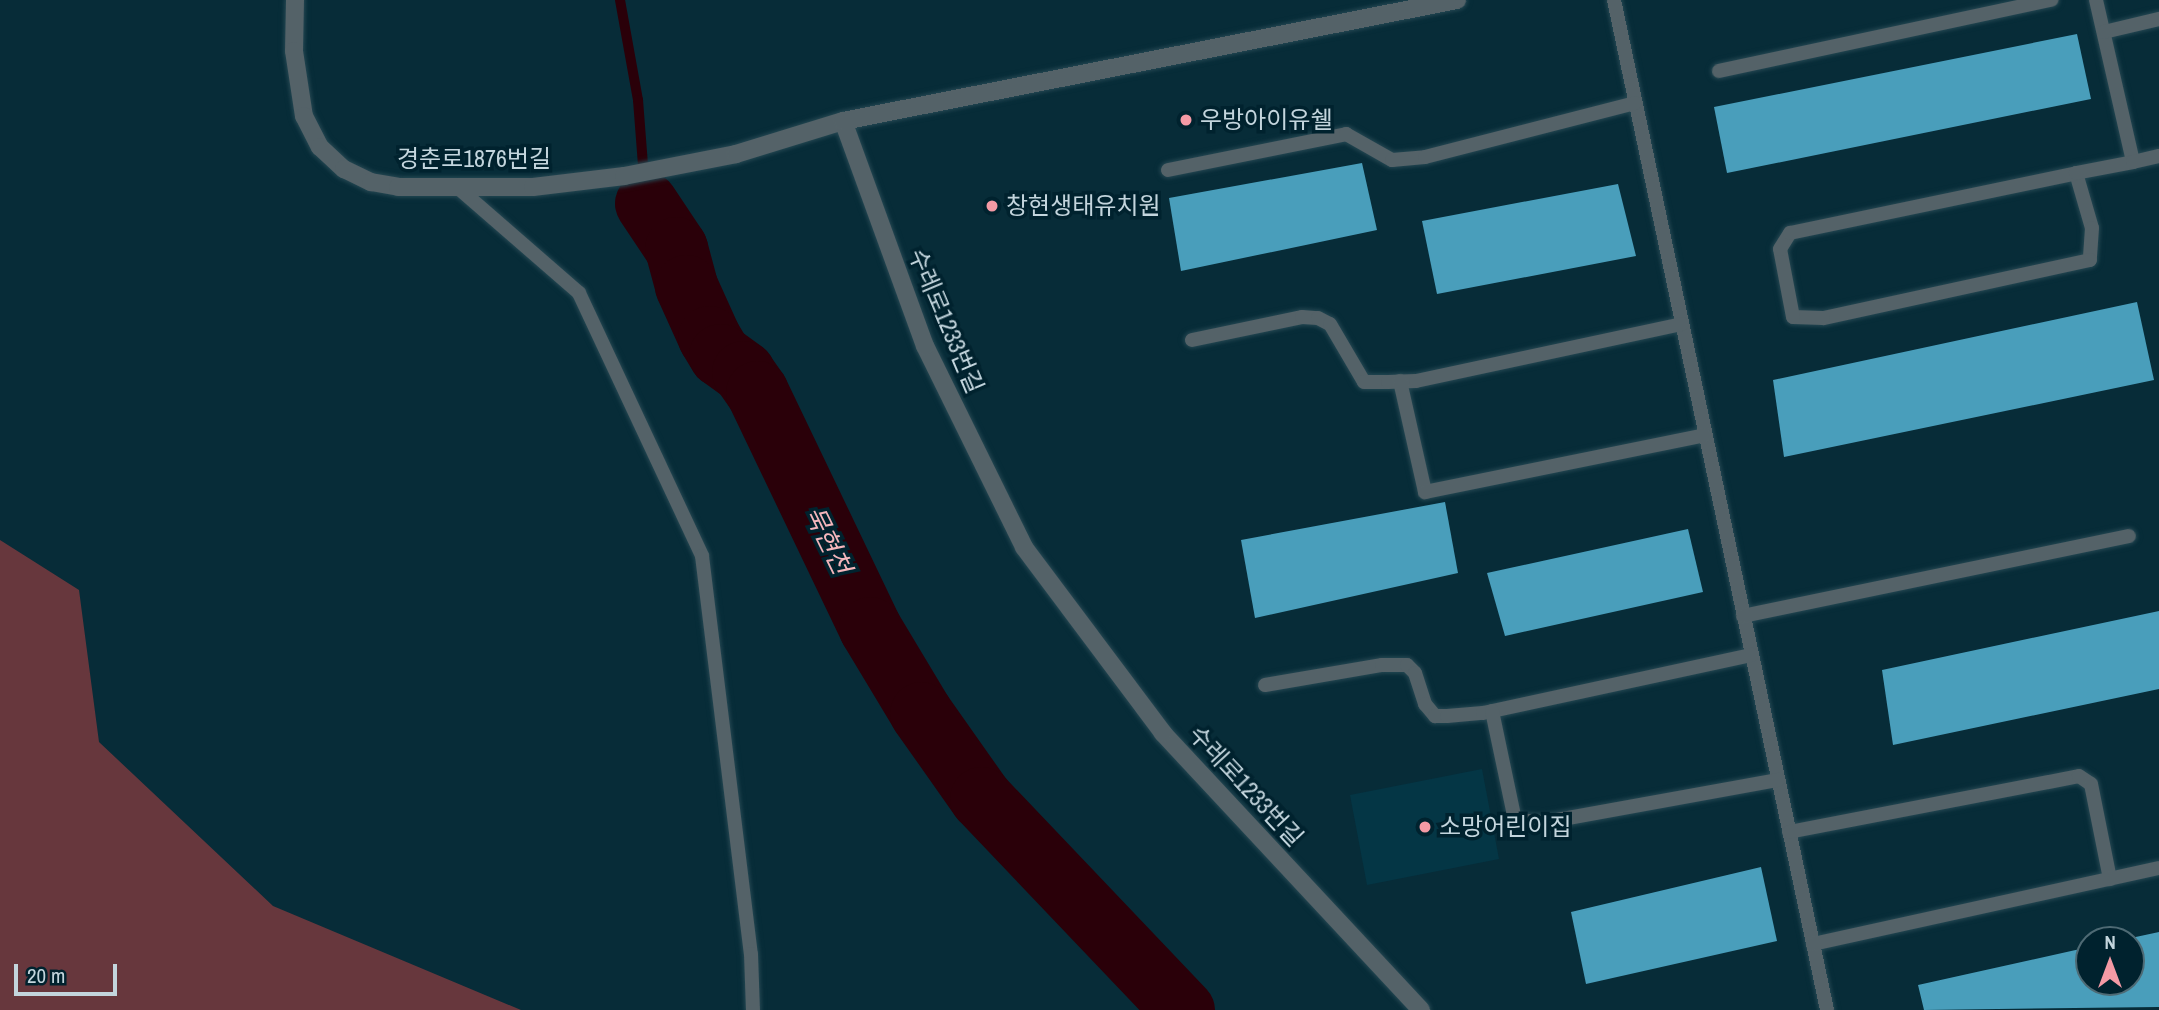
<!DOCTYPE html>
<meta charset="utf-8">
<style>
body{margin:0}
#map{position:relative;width:2159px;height:1010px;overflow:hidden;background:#072c38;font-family:"Archivo Narrow","Noto Sans KR",sans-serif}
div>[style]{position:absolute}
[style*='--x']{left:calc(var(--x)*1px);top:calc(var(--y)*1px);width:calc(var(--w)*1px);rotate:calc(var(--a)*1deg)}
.built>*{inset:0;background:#043645}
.green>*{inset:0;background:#67373d}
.water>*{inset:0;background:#2a0009}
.stream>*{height:10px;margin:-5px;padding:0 5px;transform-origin:5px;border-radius:5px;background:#2a0009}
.river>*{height:63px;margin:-31.5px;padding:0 31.5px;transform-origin:31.5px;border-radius:31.5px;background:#2a0009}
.building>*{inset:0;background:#499ebb}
.roads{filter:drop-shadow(0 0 2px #254752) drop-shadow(0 0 2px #254752)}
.service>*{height:14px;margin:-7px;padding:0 7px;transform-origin:7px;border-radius:7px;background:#546268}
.minor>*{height:18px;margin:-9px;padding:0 9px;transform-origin:9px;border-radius:9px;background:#546268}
.dots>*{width:19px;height:19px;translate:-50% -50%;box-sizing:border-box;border:4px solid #00222e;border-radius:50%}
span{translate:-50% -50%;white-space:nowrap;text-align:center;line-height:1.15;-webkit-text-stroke:7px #00222e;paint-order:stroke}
.poi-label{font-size:24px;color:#c3d5dd}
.left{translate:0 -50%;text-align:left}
.street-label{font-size:24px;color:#c3d5dd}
.water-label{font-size:26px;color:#f4b6bc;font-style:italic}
.north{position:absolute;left:2075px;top:926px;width:70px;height:70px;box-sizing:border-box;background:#00222e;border:2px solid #4e6a74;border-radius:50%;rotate:0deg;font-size:19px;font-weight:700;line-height:28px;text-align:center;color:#c3d5dd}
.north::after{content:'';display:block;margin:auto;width:24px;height:32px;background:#f49aa5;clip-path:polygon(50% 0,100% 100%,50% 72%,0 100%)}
.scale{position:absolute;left:14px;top:964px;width:103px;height:32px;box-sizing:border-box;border:4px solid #c3d5dd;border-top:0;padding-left:9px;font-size:21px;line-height:24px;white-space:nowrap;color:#c3d5dd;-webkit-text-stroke:5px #00222e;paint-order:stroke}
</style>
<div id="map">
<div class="built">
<i style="clip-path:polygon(1482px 769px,1499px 859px,1367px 885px,1350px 795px)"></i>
</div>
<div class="green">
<i style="clip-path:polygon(0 540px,79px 590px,99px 742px,273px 906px,521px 1010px,0 1010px)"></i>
</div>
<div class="water">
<i style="clip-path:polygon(1013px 835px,1134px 950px,1199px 1010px,1156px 1010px)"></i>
</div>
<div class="stream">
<i style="--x:620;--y:0;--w:102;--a:79.8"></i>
<i style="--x:638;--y:100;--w:103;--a:85.6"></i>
</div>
<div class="river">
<i style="--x:646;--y:203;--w:54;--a:56.3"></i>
<i style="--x:676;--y:248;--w:39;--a:75"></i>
<i style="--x:686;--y:286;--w:56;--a:65.7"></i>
<i style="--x:709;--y:337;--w:21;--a:59"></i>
<i style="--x:720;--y:355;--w:29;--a:36"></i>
<i style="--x:743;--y:372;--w:24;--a:55"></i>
<i style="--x:757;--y:392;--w:262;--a:64.4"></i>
<i style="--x:870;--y:628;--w:99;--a:59"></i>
<i style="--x:921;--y:713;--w:104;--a:54.8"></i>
<i style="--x:981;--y:798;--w:293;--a:46.4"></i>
</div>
<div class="building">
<i style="clip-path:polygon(2077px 34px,2091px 99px,1727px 173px,1714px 107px)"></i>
<i style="clip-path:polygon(1362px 163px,1377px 230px,1181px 271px,1169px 198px)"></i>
<i style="clip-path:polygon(1618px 184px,1636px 256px,1437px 294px,1422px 221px)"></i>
<i style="clip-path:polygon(2137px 302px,2154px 380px,1784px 457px,1773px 380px)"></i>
<i style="clip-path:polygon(1445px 502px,1458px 573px,1255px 618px,1241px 540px)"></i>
<i style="clip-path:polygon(1688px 529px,1703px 592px,1505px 636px,1487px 573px)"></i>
<i style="clip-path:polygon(2159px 611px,2159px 689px,1893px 745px,1882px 670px)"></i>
<i style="clip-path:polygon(1761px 867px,1777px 941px,1586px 984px,1571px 912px)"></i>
<i style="clip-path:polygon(2159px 932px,2159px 1007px,1924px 1010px,1918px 985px,2089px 947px,2089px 982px,2131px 982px,2131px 938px)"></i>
</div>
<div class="roads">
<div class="service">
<i style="--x:1614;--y:0;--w:1032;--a:78.09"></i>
<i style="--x:2096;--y:0;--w:166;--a:77.1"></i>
<i style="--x:2104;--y:32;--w:57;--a:-13.3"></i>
<i style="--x:1719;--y:71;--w:340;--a:-12.1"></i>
<i style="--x:1168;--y:170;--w:182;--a:-11.4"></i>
<i style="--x:1346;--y:134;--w:53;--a:29.5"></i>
<i style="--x:1392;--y:160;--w:33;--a:-5"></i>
<i style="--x:1425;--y:157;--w:217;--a:-14.4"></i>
<i style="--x:2076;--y:173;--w:57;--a:73.8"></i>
<i style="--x:2092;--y:228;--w:32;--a:94"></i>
<i style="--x:2090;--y:260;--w:273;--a:167.7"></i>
<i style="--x:1823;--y:318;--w:30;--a:-178"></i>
<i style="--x:1793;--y:317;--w:69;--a:-100.8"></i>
<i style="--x:1780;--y:249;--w:19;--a:-58"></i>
<i style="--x:1790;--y:233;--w:292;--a:-11.8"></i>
<i style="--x:2076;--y:173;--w:58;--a:-10.9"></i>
<i style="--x:2133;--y:162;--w:27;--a:-13"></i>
<i style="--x:456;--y:186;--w:163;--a:41"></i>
<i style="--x:579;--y:293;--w:290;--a:64.9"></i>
<i style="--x:702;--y:556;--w:401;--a:83"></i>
<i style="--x:751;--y:954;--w:56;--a:88"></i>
<i style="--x:1192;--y:340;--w:112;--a:-11.8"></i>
<i style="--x:1302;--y:317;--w:16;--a:4"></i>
<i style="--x:1318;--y:318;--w:13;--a:27"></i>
<i style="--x:1330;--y:324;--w:67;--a:59.6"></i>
<i style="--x:1364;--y:382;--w:24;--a:0"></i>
<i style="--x:1388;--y:382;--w:28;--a:-2"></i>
<i style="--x:1416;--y:381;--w:272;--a:-12.1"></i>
<i style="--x:1400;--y:381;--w:114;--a:77.3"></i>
<i style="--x:1425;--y:492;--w:285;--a:-11.5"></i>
<i style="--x:1743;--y:616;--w:394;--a:-11.7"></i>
<i style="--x:1265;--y:685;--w:119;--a:-9.7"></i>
<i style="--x:1382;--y:665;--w:25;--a:0"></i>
<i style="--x:1407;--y:665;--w:11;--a:45"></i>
<i style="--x:1415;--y:673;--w:33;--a:72"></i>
<i style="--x:1425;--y:704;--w:16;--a:50"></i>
<i style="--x:1435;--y:716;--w:12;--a:0"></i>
<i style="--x:1447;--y:716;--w:36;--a:-5"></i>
<i style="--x:1483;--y:713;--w:275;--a:-12.2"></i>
<i style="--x:1492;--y:711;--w:111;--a:78.1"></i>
<i style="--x:1515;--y:820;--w:31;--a:4"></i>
<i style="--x:1546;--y:822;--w:236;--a:-10.3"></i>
<i style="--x:1789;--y:832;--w:295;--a:-10.9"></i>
<i style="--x:2079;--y:776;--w:14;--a:34"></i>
<i style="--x:2091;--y:784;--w:97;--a:78.7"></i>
<i style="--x:1813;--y:944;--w:354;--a:-12.4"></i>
</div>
<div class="minor">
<i style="--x:295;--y:0;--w:51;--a:91.1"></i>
<i style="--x:294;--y:51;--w:66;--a:81.3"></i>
<i style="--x:304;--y:116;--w:35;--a:63"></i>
<i style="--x:320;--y:147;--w:33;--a:43"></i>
<i style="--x:344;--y:169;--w:30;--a:26"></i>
<i style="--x:371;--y:182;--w:27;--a:10"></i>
<i style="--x:398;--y:187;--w:135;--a:0"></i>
<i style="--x:533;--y:187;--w:92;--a:-6.9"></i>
<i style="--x:624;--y:176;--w:114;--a:-11.1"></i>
<i style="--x:736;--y:154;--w:112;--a:-17.1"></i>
<i style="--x:1421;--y:1010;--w:379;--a:-133"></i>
<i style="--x:1163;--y:733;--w:232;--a:-126.8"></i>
<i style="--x:1024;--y:547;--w:224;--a:-116.2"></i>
<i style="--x:925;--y:346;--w:239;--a:-110"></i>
<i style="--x:843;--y:121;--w:626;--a:-11.15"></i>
</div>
</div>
<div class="dots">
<i style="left:1186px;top:120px;background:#f49aa5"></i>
<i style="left:992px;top:206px;background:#f49aa5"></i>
<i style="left:1425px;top:827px;background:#f49aa5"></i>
</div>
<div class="poi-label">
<span class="left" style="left:1200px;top:120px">우방아이유쉘</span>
<span class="left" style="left:1006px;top:206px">창현생태유치원</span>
<span class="left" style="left:1439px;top:827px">소망어린이집</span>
</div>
<div class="street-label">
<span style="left:474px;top:159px">경춘로1876번길</span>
<span style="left:946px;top:321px;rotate:67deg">수레로1233번길</span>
<span style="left:1246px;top:786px;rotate:47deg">수레로1233번길</span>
</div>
<div class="water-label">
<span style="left:828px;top:540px;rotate:64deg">묵현천</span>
</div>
<div class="north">N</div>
<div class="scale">20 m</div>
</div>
